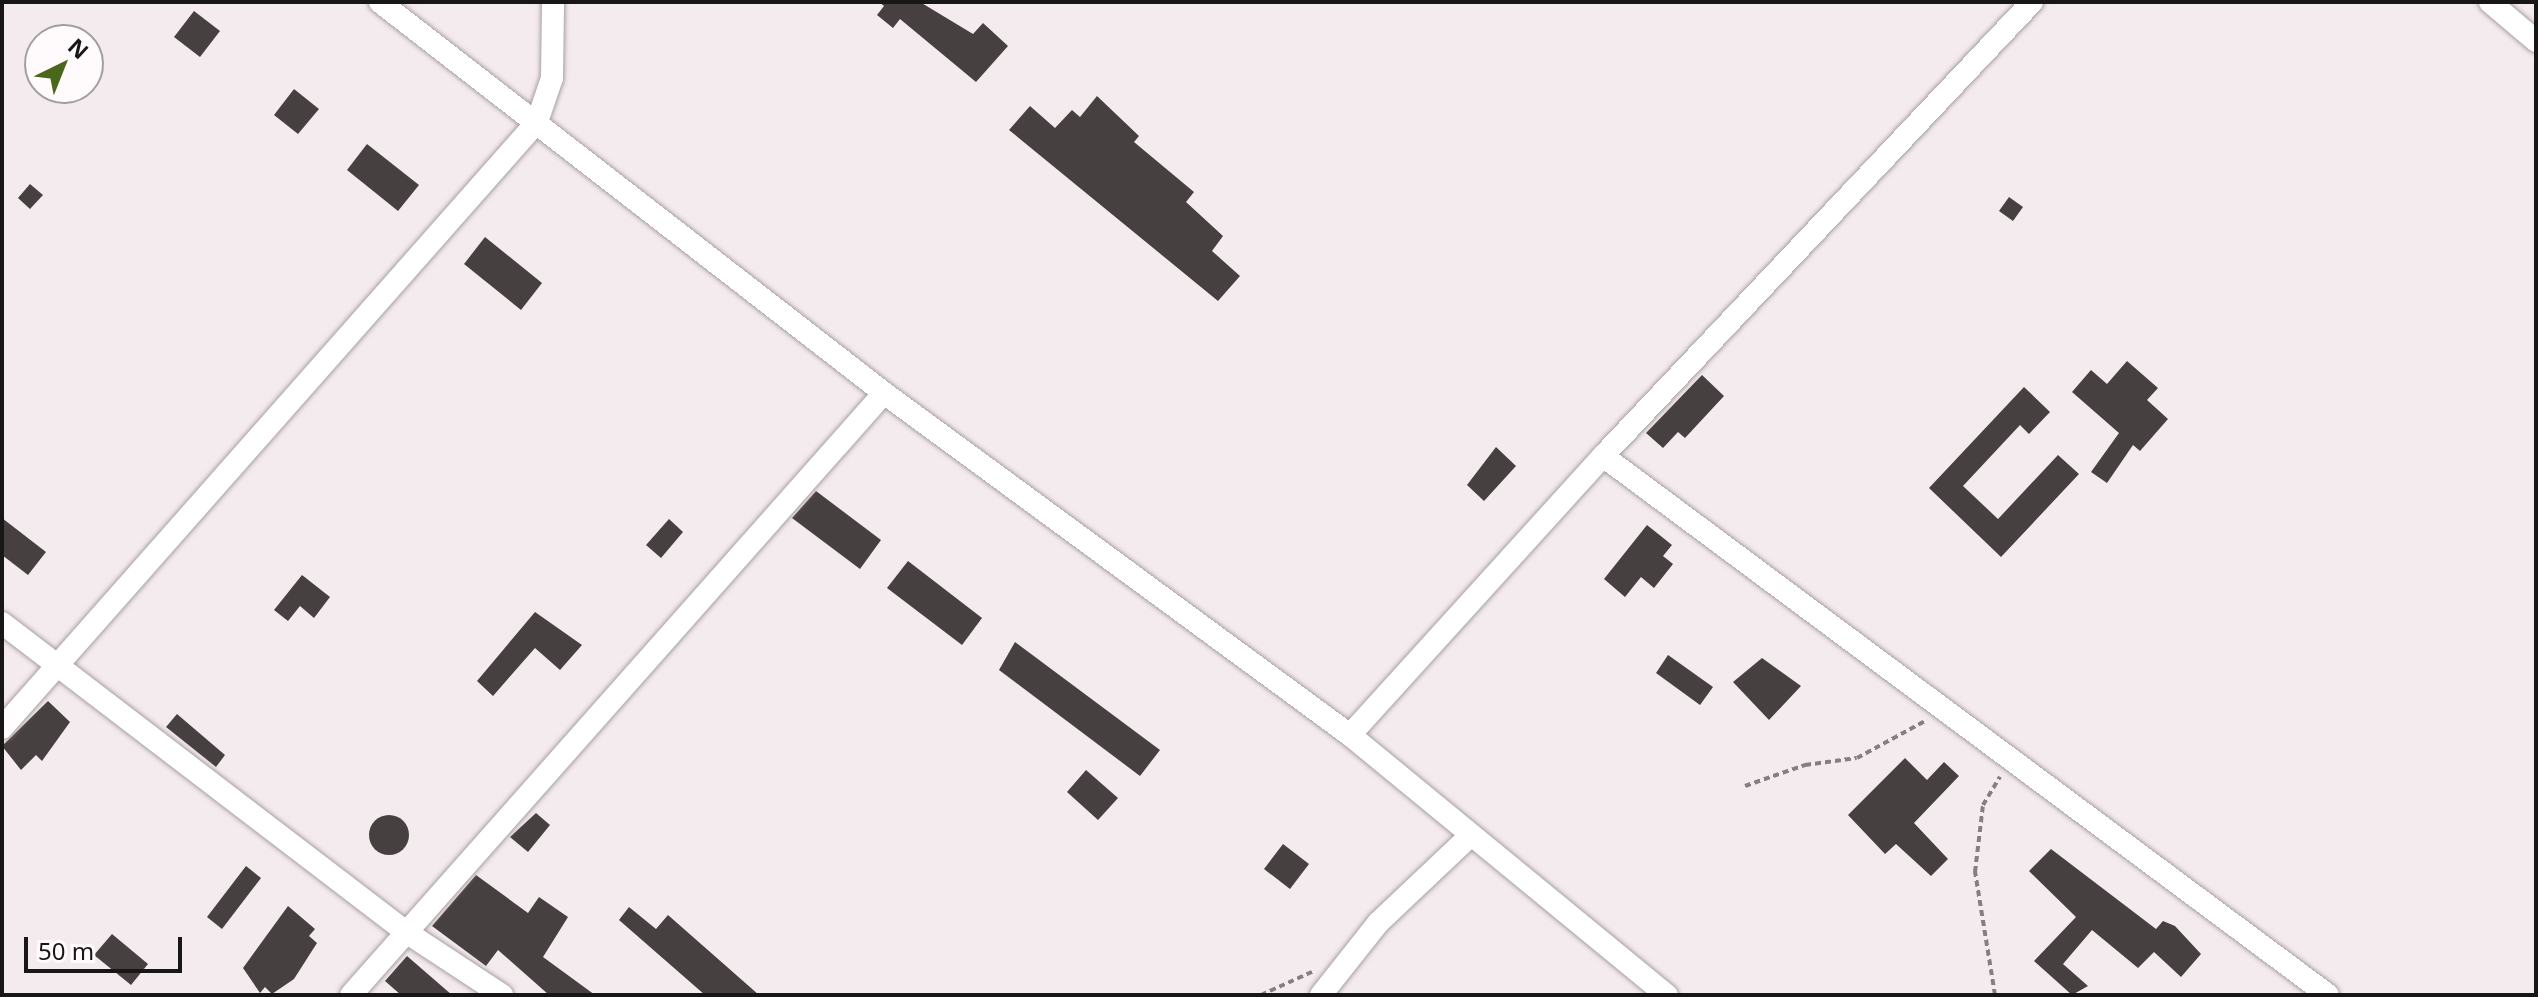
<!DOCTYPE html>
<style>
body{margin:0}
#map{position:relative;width:2538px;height:997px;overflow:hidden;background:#f4ebee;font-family:"Noto Sans",sans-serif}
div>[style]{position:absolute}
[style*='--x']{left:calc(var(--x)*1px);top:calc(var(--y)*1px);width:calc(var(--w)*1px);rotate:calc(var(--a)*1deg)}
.building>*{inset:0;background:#474040}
.round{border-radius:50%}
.path>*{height:4px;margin-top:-2px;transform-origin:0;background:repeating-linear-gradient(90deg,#857f81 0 6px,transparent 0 10px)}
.roads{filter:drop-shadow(0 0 2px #a89fa2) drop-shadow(0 0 2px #a89fa2)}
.minor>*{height:22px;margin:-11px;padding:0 11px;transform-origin:11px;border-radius:11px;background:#fff}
span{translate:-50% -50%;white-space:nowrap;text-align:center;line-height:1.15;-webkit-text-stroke:8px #fffafb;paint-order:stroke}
.frame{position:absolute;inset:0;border:4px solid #191617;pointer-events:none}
.north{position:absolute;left:24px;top:24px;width:80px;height:80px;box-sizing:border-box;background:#fffafb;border:2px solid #a39fa0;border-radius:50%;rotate:43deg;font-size:22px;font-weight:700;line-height:32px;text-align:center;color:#191617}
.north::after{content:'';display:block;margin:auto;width:28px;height:36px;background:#4a671b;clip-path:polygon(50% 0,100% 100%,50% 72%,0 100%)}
.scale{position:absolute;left:24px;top:937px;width:158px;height:36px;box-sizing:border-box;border:4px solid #191617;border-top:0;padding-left:10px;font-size:24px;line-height:28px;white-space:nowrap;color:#191617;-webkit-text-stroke:6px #fffafb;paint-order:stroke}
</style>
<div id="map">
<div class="building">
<i style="clip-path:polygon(879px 2px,920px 2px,973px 34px,983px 23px,1008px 46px,976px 82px,900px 19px,893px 28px,877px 15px,884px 6px)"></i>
<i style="clip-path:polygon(194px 11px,220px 31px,200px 57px,174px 37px)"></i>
<i style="clip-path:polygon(294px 89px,319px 109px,298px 134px,274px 115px)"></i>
<i style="clip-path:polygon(1097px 96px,1139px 136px,1134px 142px,1194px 192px,1186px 202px,1223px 236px,1212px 251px,1240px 276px,1218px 301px,1009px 130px,1030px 106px,1055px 128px,1072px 110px,1080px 117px)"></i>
<i style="clip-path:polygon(367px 144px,419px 185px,398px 211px,347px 170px)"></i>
<i style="clip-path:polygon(30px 184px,43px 195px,30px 209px,18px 198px)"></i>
<i style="clip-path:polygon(2009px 197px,2023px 207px,2013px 221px,1999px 211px)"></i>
<i style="clip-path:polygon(485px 237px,542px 283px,521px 310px,464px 264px)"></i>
<i style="clip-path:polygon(2127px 361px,2158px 388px,2147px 400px,2168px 419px,2140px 451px,2133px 445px,2107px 483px,2091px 472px,2119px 433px,2072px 392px,2091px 370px,2107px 384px)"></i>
<i style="clip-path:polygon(1702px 375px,1724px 396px,1685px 438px,1678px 432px,1663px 448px,1646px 433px)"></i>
<i style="clip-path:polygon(2024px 387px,2050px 412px,2029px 434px,2020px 425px,1963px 486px,1998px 519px,2058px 455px,2079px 474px,2001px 557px,1929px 488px)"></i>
<i style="clip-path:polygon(1496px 447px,1516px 466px,1484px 501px,1467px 485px)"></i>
<i style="clip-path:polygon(816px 491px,881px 540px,860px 569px,792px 518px)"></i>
<i style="clip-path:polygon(2px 518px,46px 552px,28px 575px,2px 555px)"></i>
<i style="clip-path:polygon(669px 519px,683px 532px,661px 558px,646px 545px)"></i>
<i style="clip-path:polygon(1647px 525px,1672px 545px,1663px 556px,1673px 564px,1654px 588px,1641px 577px,1625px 597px,1604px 579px)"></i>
<i style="clip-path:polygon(908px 561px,982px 618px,962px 645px,887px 588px)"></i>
<i style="clip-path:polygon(302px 575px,330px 597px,314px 618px,300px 606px,288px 621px,274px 610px)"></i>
<i style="clip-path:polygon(535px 612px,582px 645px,560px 670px,535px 648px,493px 696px,477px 681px)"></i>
<i style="clip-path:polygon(1015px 642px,1160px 750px,1140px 776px,999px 670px)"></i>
<i style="clip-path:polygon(1668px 655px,1713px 687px,1700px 705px,1656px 673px)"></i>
<i style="clip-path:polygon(1762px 658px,1801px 686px,1769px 720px,1733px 682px)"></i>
<i style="clip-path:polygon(48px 701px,70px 722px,42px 761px,36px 755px,21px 770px,2px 746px)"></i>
<i style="clip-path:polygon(177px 714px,225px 755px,216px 767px,166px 727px)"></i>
<i style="clip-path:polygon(1905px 758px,1927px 780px,1944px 762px,1959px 776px,1914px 823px,1948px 859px,1931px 876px,1896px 844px,1885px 854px,1848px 815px)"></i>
<i style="clip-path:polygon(1086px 770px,1118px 798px,1098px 820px,1067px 792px)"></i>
<i style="clip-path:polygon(536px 813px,550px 825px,528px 852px,510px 837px)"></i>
<i class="round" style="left:369px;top:815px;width:40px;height:40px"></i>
<i style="clip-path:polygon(1283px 844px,1309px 864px,1290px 889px,1264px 869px)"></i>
<i style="clip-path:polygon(2051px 849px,2156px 929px,2163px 921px,2175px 926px,2201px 954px,2181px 977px,2154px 952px,2138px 968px,2092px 930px,2063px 964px,2088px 986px,2072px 995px,2034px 961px,2076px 917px,2029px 871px)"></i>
<i style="clip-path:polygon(246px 866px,261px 878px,222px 929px,207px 917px)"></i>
<i style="clip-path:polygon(476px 875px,528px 913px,539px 897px,568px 917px,543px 957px,595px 995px,549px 995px,498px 950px,486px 966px,432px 926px)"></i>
<i style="clip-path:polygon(288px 906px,315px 929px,309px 936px,317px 943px,294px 979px,272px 994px,265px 987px,260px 993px,243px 968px)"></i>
<i style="clip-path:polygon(629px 907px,656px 929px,668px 915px,759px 995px,705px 995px,619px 920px)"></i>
<i style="clip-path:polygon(112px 934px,148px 964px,131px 985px,94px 955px)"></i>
<i style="clip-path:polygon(407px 956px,452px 995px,401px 995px,385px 981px)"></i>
</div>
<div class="path">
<i style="--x:1745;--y:786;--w:64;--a:-19.3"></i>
<i style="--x:1805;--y:765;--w:52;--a:-7.7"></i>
<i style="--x:1857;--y:758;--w:80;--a:-28.5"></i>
<i style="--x:1261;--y:995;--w:58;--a:-24.4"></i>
<i style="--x:1995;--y:995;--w:125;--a:-99.2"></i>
<i style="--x:1975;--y:872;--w:67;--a:-83.2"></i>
<i style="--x:1983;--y:805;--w:33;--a:-59"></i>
</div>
<div class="roads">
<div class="minor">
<i style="--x:380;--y:2;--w:638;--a:37.8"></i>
<i style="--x:884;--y:393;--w:578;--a:36.28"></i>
<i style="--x:1350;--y:735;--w:410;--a:39.4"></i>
<i style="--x:2032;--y:2;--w:625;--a:133.38"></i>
<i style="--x:1603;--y:456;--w:903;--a:36.63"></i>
<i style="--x:2490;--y:2;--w:60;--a:40.3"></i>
<i style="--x:2;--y:623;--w:509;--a:37.41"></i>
<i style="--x:406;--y:932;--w:115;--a:33.3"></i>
<i style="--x:2;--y:728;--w:808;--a:-48.56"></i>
<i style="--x:537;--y:122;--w:46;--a:-71.2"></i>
<i style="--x:552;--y:78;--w:76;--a:-89.2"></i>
<i style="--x:1350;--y:735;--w:377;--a:-47.8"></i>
<i style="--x:351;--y:995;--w:804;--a:-48.48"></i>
<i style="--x:1321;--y:995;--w:92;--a:-51.6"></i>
<i style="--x:1378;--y:923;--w:128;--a:-43.4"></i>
</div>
</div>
<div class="frame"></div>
<div class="north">N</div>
<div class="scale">50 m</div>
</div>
